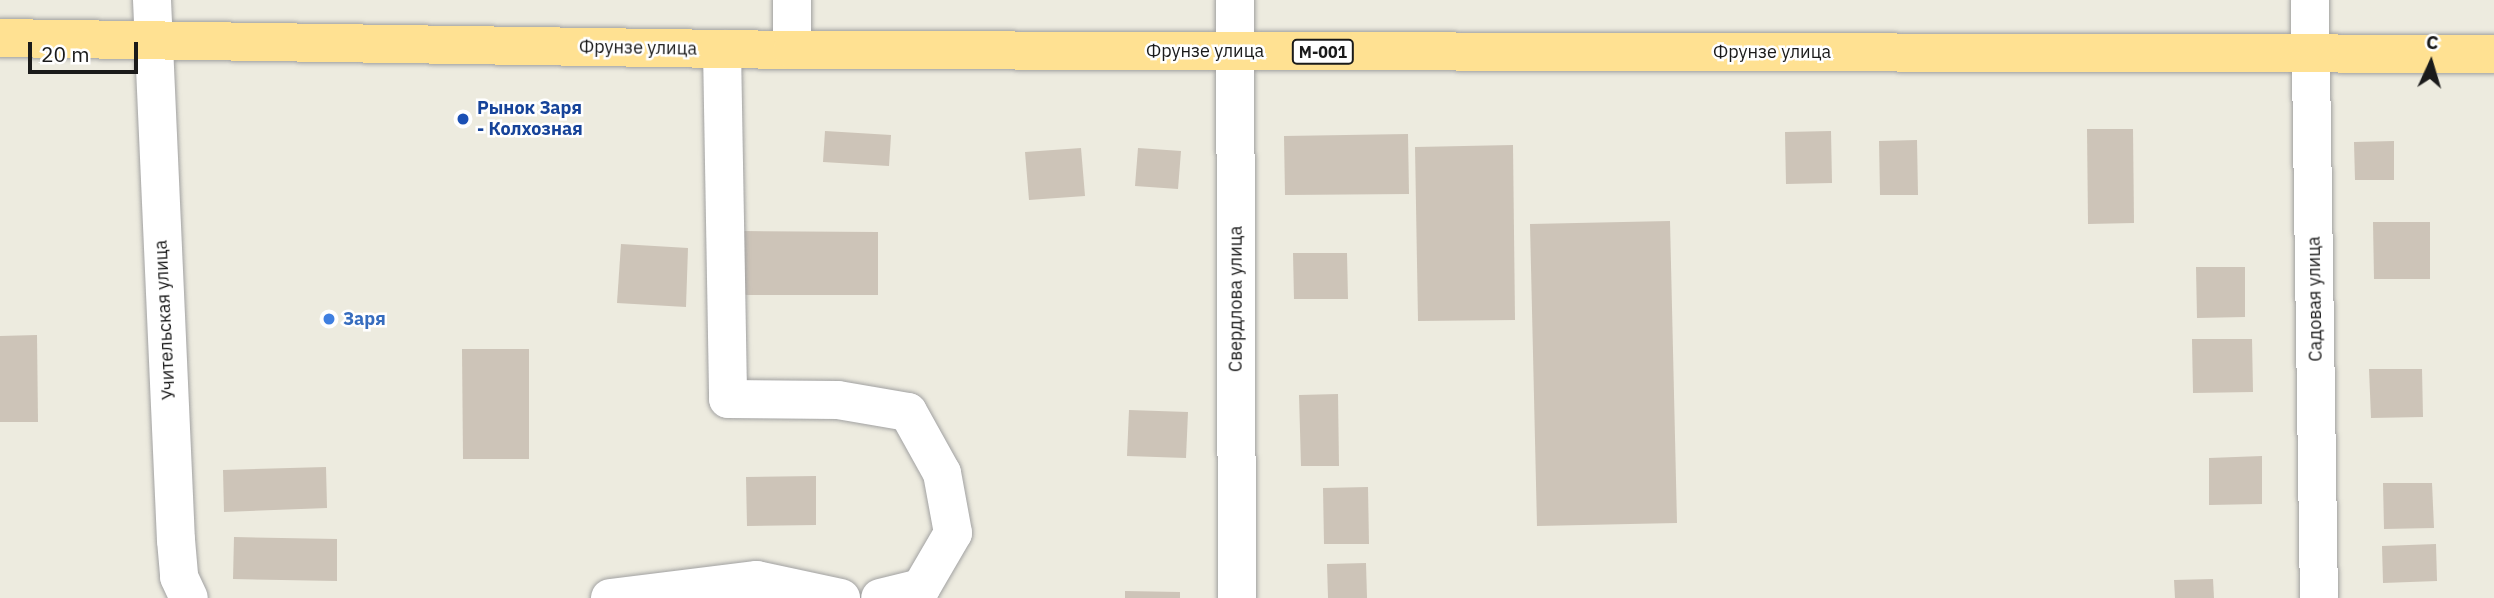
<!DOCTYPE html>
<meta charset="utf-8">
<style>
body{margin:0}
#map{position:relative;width:2494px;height:598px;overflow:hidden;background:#edebdf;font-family:"IBM Plex Sans",sans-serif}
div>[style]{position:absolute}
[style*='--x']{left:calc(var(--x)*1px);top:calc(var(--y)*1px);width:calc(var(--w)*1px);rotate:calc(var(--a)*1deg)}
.building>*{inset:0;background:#cdc4b8}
.roads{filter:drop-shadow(0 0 2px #a1a1a1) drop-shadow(0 0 2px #a1a1a1)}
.minor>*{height:38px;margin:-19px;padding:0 19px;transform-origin:19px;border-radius:19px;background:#fff}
.primary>*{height:38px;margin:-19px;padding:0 19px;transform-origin:19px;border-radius:19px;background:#ffe192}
.dots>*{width:19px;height:19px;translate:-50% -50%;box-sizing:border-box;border:4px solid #fff;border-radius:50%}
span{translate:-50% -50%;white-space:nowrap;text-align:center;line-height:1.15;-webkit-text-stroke:5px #fff;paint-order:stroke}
.shield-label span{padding:2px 5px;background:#fff;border:2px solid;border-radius:5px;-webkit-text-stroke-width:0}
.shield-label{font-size:16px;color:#1a1a1a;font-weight:700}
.street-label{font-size:18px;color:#1a1a1a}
.transit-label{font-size:18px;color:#164399;font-weight:700}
.left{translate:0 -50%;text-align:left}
.shop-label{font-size:18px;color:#366cbe;font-weight:700}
.north{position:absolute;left:2396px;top:28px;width:70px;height:70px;-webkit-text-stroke:5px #fff;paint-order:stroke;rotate:4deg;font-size:19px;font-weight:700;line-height:28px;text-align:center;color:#1a1a1a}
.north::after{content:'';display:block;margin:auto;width:24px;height:32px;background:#1a1a1a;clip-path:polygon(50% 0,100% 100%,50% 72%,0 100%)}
.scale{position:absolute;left:28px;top:42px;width:110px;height:32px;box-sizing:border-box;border:4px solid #1a1a1a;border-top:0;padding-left:9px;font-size:21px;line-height:24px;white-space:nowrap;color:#1a1a1a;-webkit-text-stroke:5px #fff;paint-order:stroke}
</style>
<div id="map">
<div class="building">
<i style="clip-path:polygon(2087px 129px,2133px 129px,2134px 223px,2088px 224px)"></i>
<i style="clip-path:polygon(825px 131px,891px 135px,889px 166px,823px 162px)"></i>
<i style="clip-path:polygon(1831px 131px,1832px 183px,1786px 184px,1785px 132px)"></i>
<i style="clip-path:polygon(1408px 134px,1409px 194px,1285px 195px,1284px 136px)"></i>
<i style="clip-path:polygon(1917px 140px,1918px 195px,1880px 195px,1879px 141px)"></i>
<i style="clip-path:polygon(2394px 141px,2394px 180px,2355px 180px,2354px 142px)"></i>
<i style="clip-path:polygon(1513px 145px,1515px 320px,1418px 321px,1415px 147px)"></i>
<i style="clip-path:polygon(1081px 148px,1085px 196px,1029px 200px,1025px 152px)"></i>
<i style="clip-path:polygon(1138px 148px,1181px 151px,1178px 189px,1135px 186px)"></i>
<i style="clip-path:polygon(1670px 221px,1677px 523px,1537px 526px,1530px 224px)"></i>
<i style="clip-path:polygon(2373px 222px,2430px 222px,2430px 279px,2374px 279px)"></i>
<i style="clip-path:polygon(743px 231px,878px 232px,878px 295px,743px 295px)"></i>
<i style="clip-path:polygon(621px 244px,688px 248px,686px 307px,617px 303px)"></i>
<i style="clip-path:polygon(1293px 253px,1347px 253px,1348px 299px,1294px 299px)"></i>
<i style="clip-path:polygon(2196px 267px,2245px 267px,2245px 317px,2197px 318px)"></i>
<i style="clip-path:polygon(37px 335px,38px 422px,0 422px,0 336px)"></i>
<i style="clip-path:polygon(2192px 339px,2252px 339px,2253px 392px,2193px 393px)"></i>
<i style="clip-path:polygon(462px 349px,529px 349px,529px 459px,463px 459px)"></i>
<i style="clip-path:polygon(2369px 369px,2422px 369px,2423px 417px,2371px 418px)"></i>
<i style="clip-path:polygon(1338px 394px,1339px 466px,1301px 466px,1299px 395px)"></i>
<i style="clip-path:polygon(1129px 410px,1188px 412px,1186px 458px,1127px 456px)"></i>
<i style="clip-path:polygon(2262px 456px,2262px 504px,2209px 505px,2209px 458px)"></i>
<i style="clip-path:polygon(326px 467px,327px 508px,224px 512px,223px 470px)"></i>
<i style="clip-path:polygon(816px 476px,816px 525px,747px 526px,746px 477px)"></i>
<i style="clip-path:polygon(2383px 483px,2432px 483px,2434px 528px,2384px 529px)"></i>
<i style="clip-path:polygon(1368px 487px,1369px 544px,1324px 544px,1323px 488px)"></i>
<i style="clip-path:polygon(234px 537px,337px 539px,337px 581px,233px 579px)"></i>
<i style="clip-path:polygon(2436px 544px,2437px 581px,2383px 583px,2382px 546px)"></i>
<i style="clip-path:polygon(1366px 563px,1367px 598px,1328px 598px,1327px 564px)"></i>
<i style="clip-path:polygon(2213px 579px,2214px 598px,2175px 598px,2174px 580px)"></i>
<i style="clip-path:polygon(1125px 591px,1180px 592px,1180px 598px,1125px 598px)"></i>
</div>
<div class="roads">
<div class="minor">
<i style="--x:152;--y:0;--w:541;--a:87.46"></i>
<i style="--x:176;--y:540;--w:37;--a:85"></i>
<i style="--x:179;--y:577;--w:23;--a:65"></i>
<i style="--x:792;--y:0;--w:50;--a:90"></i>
<i style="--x:1235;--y:0;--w:598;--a:89.81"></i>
<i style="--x:2310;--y:0;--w:598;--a:89.14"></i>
<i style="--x:722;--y:49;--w:350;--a:89"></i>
<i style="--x:728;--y:399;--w:110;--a:0.5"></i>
<i style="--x:838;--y:400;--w:71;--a:9.7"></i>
<i style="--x:908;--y:412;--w:70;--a:60.9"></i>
<i style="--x:942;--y:473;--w:61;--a:79.6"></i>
<i style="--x:953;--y:533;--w:64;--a:120.2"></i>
<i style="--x:921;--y:588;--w:42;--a:166.3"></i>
<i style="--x:610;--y:598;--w:148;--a:-7"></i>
<i style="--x:757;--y:580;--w:86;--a:12.1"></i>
</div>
<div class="primary">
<i style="--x:0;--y:38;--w:792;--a:0.87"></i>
<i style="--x:792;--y:50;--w:1702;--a:0.13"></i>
</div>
</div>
<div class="dots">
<i style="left:463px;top:119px;background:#1a4fb4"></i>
<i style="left:329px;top:319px;background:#3f7fe0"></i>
</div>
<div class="shield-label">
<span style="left:1323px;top:52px">M-001</span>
</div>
<div class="street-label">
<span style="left:638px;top:48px;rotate:1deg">Фрунзе улица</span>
<span style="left:1205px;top:51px">Фрунзе улица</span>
<span style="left:1772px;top:52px">Фрунзе улица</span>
<span style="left:1236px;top:299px;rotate:-90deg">Свердлова улица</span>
<span style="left:2315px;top:299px;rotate:-91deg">Садовая улица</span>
<span style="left:165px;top:320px;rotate:-93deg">Учительская улица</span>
</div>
<div class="transit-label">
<span class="left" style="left:477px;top:119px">Рынок Заря<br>- Колхозная</span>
</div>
<div class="shop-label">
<span class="left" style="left:343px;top:319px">Заря</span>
</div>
<div class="north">С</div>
<div class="scale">20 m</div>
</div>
